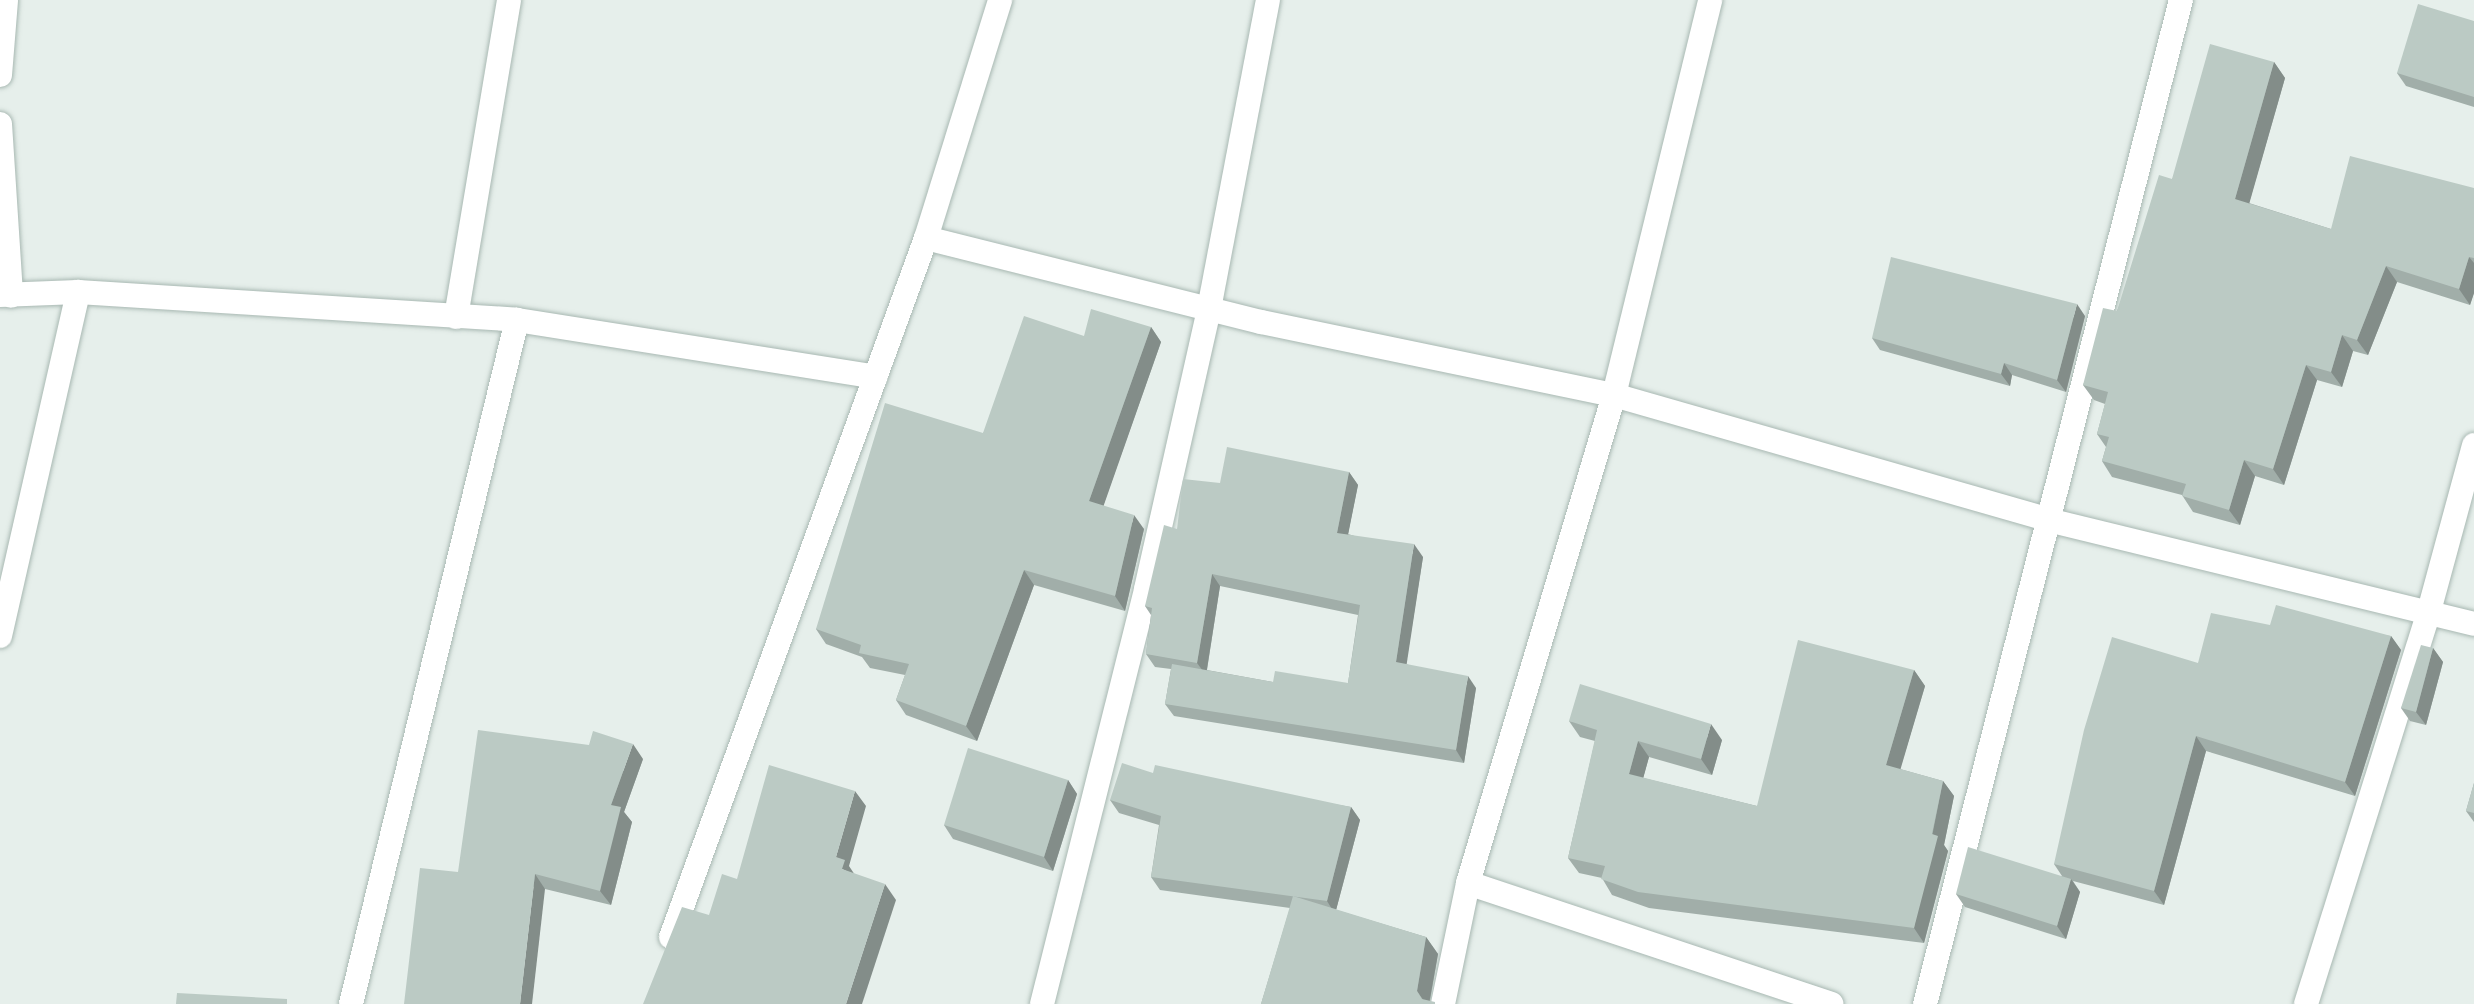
<!DOCTYPE html>
<style>
body{margin:0}
#map{position:relative;width:2474px;height:1004px;overflow:hidden;background:#e6efeb;font-family:"Public Sans",sans-serif}
div>[style]{position:absolute}
[style*='--x']{left:calc(var(--x)*1px);top:calc(var(--y)*1px);width:calc(var(--w)*1px);rotate:calc(var(--a)*1deg)}
.roads{filter:drop-shadow(0 0 2px #a8b8b2) drop-shadow(0 0 2px #a8b8b2)}
.minor>*{height:24px;margin:-12px;padding:0 12px;transform-origin:12px;border-radius:12px;background:#fff}
.wall>*{inset:0;background:#a1aea9}
.shaded-wall>*{inset:0;background:#838d89}
.building>*{inset:0;background:#bbcac4}
span{translate:-50% -50%;white-space:nowrap;text-align:center;line-height:1.15;-webkit-text-stroke:8px #f7fbf9;paint-order:stroke}
</style>
<div id="map">
<div class="roads">
<div class="minor">
<i style="--x:0;--y:75;--w:75;--a:-85.4"></i>
<i style="--x:0;--y:124;--w:172;--a:86.3"></i>
<i style="--x:926;--y:238;--w:345;--a:14.1"></i>
<i style="--x:1261;--y:322;--w:360;--a:11.7"></i>
<i style="--x:1614;--y:395;--w:456;--a:16"></i>
<i style="--x:2052;--y:521;--w:434;--a:13.7"></i>
<i style="--x:0;--y:295;--w:78;--a:-2.2"></i>
<i style="--x:78;--y:292;--w:440;--a:3.6"></i>
<i style="--x:517;--y:320;--w:363;--a:9"></i>
<i style="--x:456;--y:317;--w:321;--a:-80.5"></i>
<i style="--x:0;--y:636;--w:353;--a:-77.2"></i>
<i style="--x:1468;--y:883;--w:383;--a:18.4"></i>
<i style="--x:671;--y:937;--w:744;--a:-69.96"></i>
<i style="--x:926;--y:238;--w:249;--a:-72.7"></i>
<i style="--x:351;--y:1004;--w:704;--a:-76.36"></i>
<i style="--x:1042;--y:1004;--w:428;--a:-75.9"></i>
<i style="--x:1146;--y:589;--w:287;--a:-77.3"></i>
<i style="--x:1209;--y:309;--w:315;--a:-79.2"></i>
<i style="--x:1443;--y:1004;--w:124;--a:-78.3"></i>
<i style="--x:1468;--y:883;--w:509;--a:-73.34"></i>
<i style="--x:1614;--y:395;--w:406;--a:-76.3"></i>
<i style="--x:1925;--y:1004;--w:1036;--a:-75.7"></i>
<i style="--x:2306;--y:1004;--w:412;--a:-72.6"></i>
<i style="--x:2429;--y:611;--w:172;--a:-74.8"></i>
</div>
</div>
<div class="wall">
<i style="clip-path:polygon(2474px 21px,2474px 107px,2406px 86px,2397px 73px)"></i>
<i style="clip-path:polygon(2274px 62px,2285px 78px,2249px 203px,2331px 229px,2474px 188px,2474px 293px,2470px 305px,2397px 282px,2368px 355px,2353px 351px,2342px 387px,2317px 380px,2284px 485px,2255px 476px,2240px 525px,2193px 512px,2182px 495px,2112px 477px,2102px 461px,2106px 447px,2097px 434px,2105px 404px,2094px 400px,2083px 385px,2117px 311px,2172px 179px)"></i>
<i style="clip-path:polygon(2085px 316px,2066px 392px,2012px 375px,2010px 386px,1880px 350px,1872px 338px)"></i>
<i style="clip-path:polygon(1151px 327px,1161px 342px,1103px 506px,1144px 529px,1125px 611px,1034px 585px,977px 741px,906px 715px,896px 700px,905px 675px,870px 668px,862px 657px,826px 644px,816px 629px,983px 433px,1084px 336px)"></i>
<i style="clip-path:polygon(evenodd,1349px 472px,1358px 485px,1348px 534px,1423px 557px,1406px 664px,1476px 688px,1464px 763px,1174px 716px,1165px 704px,1171px 669px,1155px 667px,1146px 654px,1151px 615px,1145px 606px,1220px 483px,1349px 472px,1220px 586px,1358px 615px,1348px 683px,1273px 682px,1207px 670px,1220px 586px)"></i>
<i style="clip-path:polygon(2270px 625px,2391px 636px,2401px 650px,2355px 796px,2206px 751px,2164px 905px,2073px 881px,2080px 892px,2066px 939px,1965px 907px,1956px 894px,2062px 876px,2054px 864px,2198px 663px)"></i>
<i style="clip-path:polygon(2433px 648px,2443px 662px,2426px 725px,2410px 721px,2401px 708px)"></i>
<i style="clip-path:polygon(1914px 670px,1925px 686px,1900px 769px,1943px 781px,1954px 796px,1944px 845px,1948px 851px,1924px 943px,1649px 908px,1612px 895px,1602px 878px,1579px 873px,1568px 858px,1595px 741px,1580px 737px,1569px 721px,1722px 740px,1712px 775px,1649px 757px,1643px 778px,1757px 806px)"></i>
<i style="clip-path:polygon(643px 759px,624px 812px,632px 822px,611px 905px,545px 889px,458px 872px)"></i>
<i style="clip-path:polygon(1153px 773px,1351px 807px,1360px 820px,1336px 910px,1426px 937px,1438px 954px,1430px 1001px,1261px 1004px,1290px 908px,1160px 890px,1151px 877px,1159px 825px,1119px 813px,1110px 800px)"></i>
<i style="clip-path:polygon(1068px 780px,1077px 794px,1053px 871px,953px 839px,944px 825px)"></i>
<i style="clip-path:polygon(2474px 783px,2474px 822px,2466px 811px)"></i>
</div>
<div class="shaded-wall">
<i style="clip-path:polygon(2274px 62px,2285px 78px,2246px 215px,2235px 199px)"></i>
<i style="clip-path:polygon(2469px 257px,2474px 263px,2474px 293px,2470px 305px,2459px 289px)"></i>
<i style="clip-path:polygon(2386px 266px,2397px 282px,2368px 355px,2357px 340px)"></i>
<i style="clip-path:polygon(2077px 304px,2085px 316px,2066px 392px,2057px 380px)"></i>
<i style="clip-path:polygon(1151px 327px,1161px 342px,1100px 516px,1089px 501px)"></i>
<i style="clip-path:polygon(2342px 335px,2353px 351px,2342px 387px,2331px 372px)"></i>
<i style="clip-path:polygon(2004px 363px,2012px 375px,2010px 386px,2001px 374px)"></i>
<i style="clip-path:polygon(2306px 365px,2317px 380px,2284px 485px,2273px 469px)"></i>
<i style="clip-path:polygon(2244px 460px,2255px 476px,2240px 525px,2229px 510px)"></i>
<i style="clip-path:polygon(1349px 472px,1358px 485px,1346px 545px,1337px 533px)"></i>
<i style="clip-path:polygon(1134px 515px,1144px 529px,1125px 611px,1115px 596px)"></i>
<i style="clip-path:polygon(1414px 544px,1423px 557px,1405px 675px,1396px 662px)"></i>
<i style="clip-path:polygon(1024px 570px,1034px 585px,977px 741px,966px 726px)"></i>
<i style="clip-path:polygon(1212px 574px,1220px 586px,1206px 675px,1197px 663px)"></i>
<i style="clip-path:polygon(2391px 636px,2401px 650px,2355px 796px,2345px 782px)"></i>
<i style="clip-path:polygon(2433px 648px,2443px 662px,2426px 725px,2416px 712px)"></i>
<i style="clip-path:polygon(1914px 670px,1925px 686px,1897px 781px,1886px 765px)"></i>
<i style="clip-path:polygon(1468px 676px,1476px 688px,1464px 763px,1456px 750px)"></i>
<i style="clip-path:polygon(1711px 724px,1722px 740px,1712px 775px,1701px 759px)"></i>
<i style="clip-path:polygon(2196px 736px,2206px 751px,2164px 905px,2154px 891px)"></i>
<i style="clip-path:polygon(1638px 741px,1649px 757px,1640px 790px,1629px 774px)"></i>
<i style="clip-path:polygon(633px 744px,643px 759px,624px 812px,632px 822px,611px 905px,600px 891px,611px 805px)"></i>
<i style="clip-path:polygon(1068px 780px,1077px 794px,1053px 871px,1044px 857px)"></i>
<i style="clip-path:polygon(1943px 781px,1954px 796px,1944px 845px,1948px 851px,1924px 943px,1914px 928px)"></i>
<i style="clip-path:polygon(855px 791px,866px 806px,849px 866px,855px 875px,842px 869px,836px 857px)"></i>
<i style="clip-path:polygon(1351px 807px,1360px 820px,1335px 914px,1327px 901px)"></i>
<i style="clip-path:polygon(535px 874px,545px 889px,532px 1004px,520px 1004px)"></i>
<i style="clip-path:polygon(2071px 879px,2080px 892px,2066px 939px,2057px 926px)"></i>
<i style="clip-path:polygon(885px 884px,896px 900px,862px 1004px,846px 1004px)"></i>
<i style="clip-path:polygon(1426px 937px,1438px 954px,1429px 1004px,1426px 1004px,1417px 991px)"></i>
</div>
<div class="building">
<i style="clip-path:polygon(2418px 4px,2474px 21px,2474px 97px,2397px 73px)"></i>
<i style="clip-path:polygon(2210px 44px,2274px 62px,2235px 199px,2331px 229px,2350px 156px,2474px 188px,2474px 258px,2469px 257px,2459px 289px,2386px 266px,2357px 340px,2342px 335px,2331px 372px,2306px 365px,2273px 469px,2244px 460px,2229px 510px,2182px 496px,2186px 484px,2102px 461px,2109px 437px,2097px 434px,2108px 392px,2083px 385px,2103px 308px,2117px 311px,2159px 175px,2172px 179px)"></i>
<i style="clip-path:polygon(1891px 257px,2077px 304px,2057px 380px,2004px 363px,2001px 374px,1872px 338px)"></i>
<i style="clip-path:polygon(1091px 309px,1151px 327px,1089px 501px,1134px 515px,1115px 596px,1024px 570px,966px 726px,896px 700px,909px 664px,859px 653px,861px 645px,816px 629px,885px 403px,983px 433px,1024px 316px,1084px 336px)"></i>
<i style="clip-path:polygon(1227px 447px,1349px 472px,1337px 533px,1414px 544px,1396px 662px,1468px 676px,1456px 750px,1165px 704px,1172px 664px,1273px 682px,1275px 671px,1348px 683px,1360px 605px,1212px 574px,1197px 663px,1146px 654px,1152px 608px,1145px 606px,1164px 525px,1177px 529px,1183px 479px,1220px 483px)"></i>
<i style="clip-path:polygon(2276px 605px,2391px 636px,2345px 782px,2196px 736px,2154px 891px,2054px 864px,2084px 730px,2112px 637px,2198px 663px,2211px 613px,2270px 625px)"></i>
<i style="clip-path:polygon(1798px 640px,1914px 670px,1886px 765px,1943px 781px,1932px 834px,1938px 836px,1914px 928px,1638px 892px,1601px 879px,1605px 866px,1568px 858px,1597px 730px,1569px 721px,1580px 684px,1711px 724px,1701px 759px,1638px 741px,1629px 774px,1757px 806px)"></i>
<i style="clip-path:polygon(2421px 645px,2433px 648px,2416px 712px,2401px 708px)"></i>
<i style="clip-path:polygon(478px 730px,589px 745px,593px 731px,633px 744px,611px 805px,621px 807px,600px 891px,535px 874px,520px 1004px,404px 1004px,420px 868px,458px 872px)"></i>
<i style="clip-path:polygon(968px 748px,1068px 780px,1044px 857px,944px 825px)"></i>
<i style="clip-path:polygon(1122px 763px,1153px 773px,1155px 765px,1351px 807px,1327px 901px,1151px 877px,1161px 816px,1110px 800px)"></i>
<i style="clip-path:polygon(769px 765px,855px 791px,836px 857px,845px 860px,842px 869px,885px 884px,846px 1004px,643px 1004px,682px 907px,709px 915px,722px 874px,737px 879px)"></i>
<i style="clip-path:polygon(2474px 783px,2474px 813px,2466px 811px)"></i>
<i style="clip-path:polygon(1968px 847px,2071px 879px,2057px 926px,1956px 894px)"></i>
<i style="clip-path:polygon(1293px 896px,1426px 937px,1417px 991px,1422px 999px,1435px 1002px,1435px 1004px,1261px 1004px)"></i>
<i style="clip-path:polygon(177px 993px,287px 999px,287px 1004px,176px 1004px)"></i>
</div>
</div>
